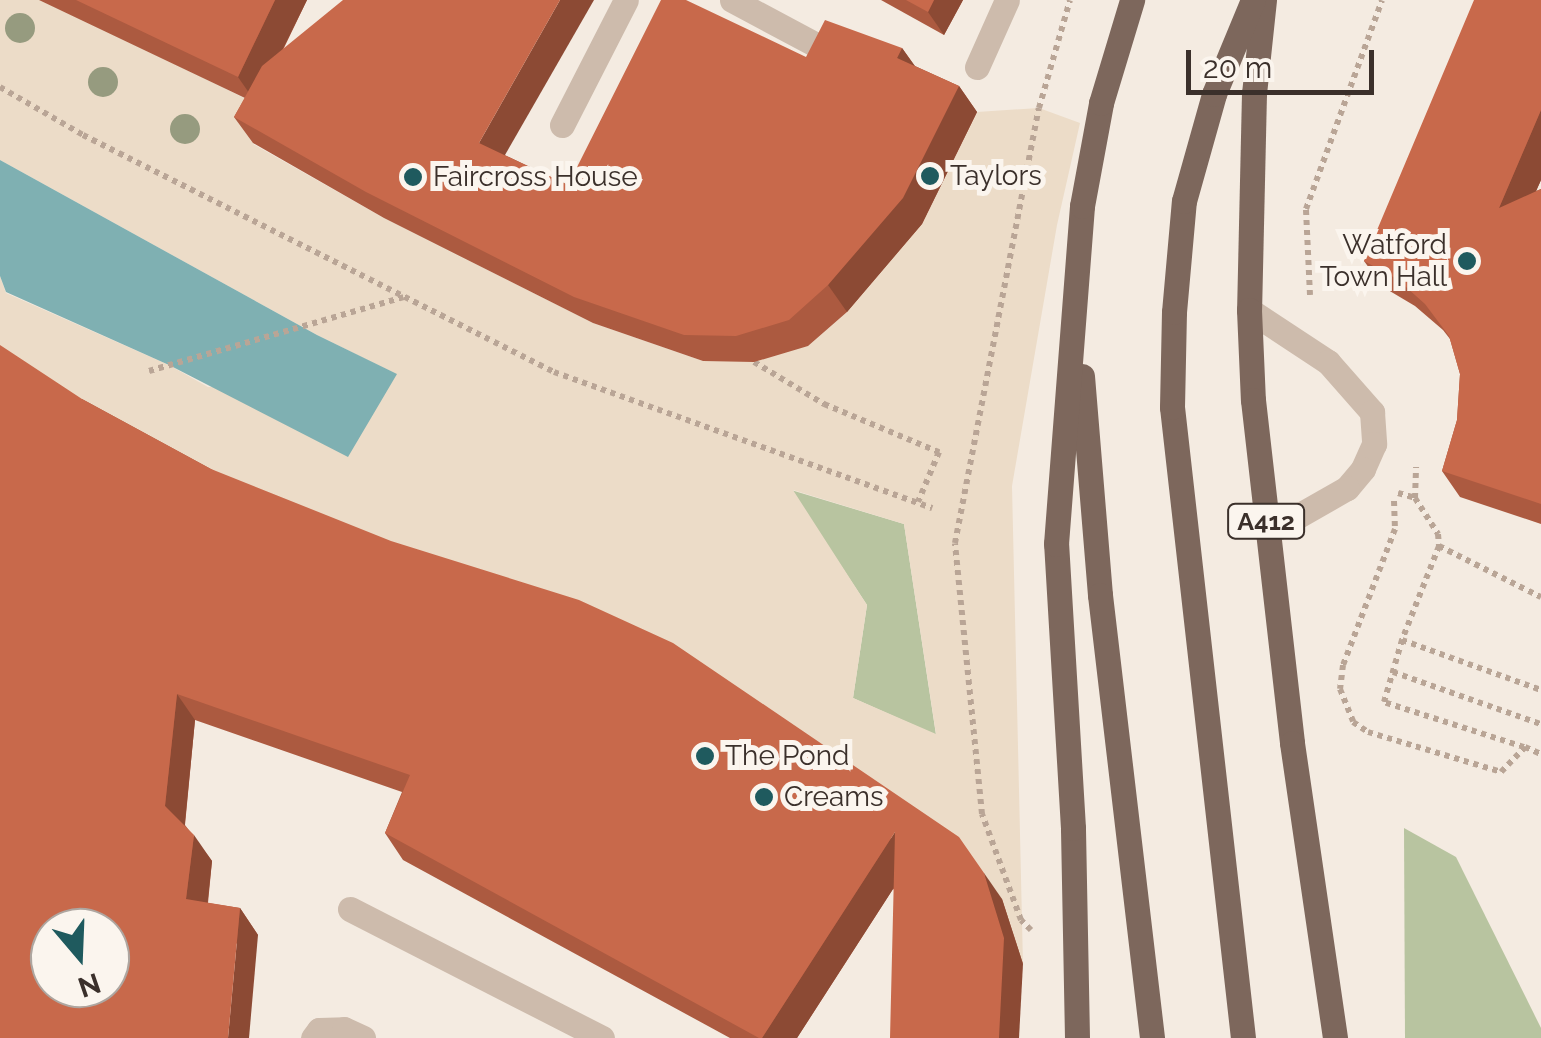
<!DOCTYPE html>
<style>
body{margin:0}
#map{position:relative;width:1541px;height:1038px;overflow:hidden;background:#f4ebe1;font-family:Raleway,sans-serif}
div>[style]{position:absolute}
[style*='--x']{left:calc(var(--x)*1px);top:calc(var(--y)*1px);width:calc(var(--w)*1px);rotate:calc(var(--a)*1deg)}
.green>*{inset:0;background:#b8c4a0}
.plaza>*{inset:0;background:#ecdcc8}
.water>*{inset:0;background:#7fb0b2}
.path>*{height:6px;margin-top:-3px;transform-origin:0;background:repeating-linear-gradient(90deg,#b9a596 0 5px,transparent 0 10px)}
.minor>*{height:25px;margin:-12.5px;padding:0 12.5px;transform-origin:12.5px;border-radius:12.5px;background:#cdbbac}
.major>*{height:25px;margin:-12.5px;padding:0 12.5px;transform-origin:12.5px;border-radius:12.5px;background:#7d675c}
.trees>*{width:30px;height:30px;margin:-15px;border-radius:50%;background:#969b7f}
.wall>*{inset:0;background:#ac5a40}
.shaded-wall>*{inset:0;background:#8c4a34}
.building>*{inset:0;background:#c8694b}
.dots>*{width:28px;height:28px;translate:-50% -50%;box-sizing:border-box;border:5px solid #fbf5ee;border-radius:50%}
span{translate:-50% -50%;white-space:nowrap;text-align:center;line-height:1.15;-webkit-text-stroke:10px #fbf5ee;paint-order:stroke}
.shield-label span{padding:2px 8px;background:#fbf5ee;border:2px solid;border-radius:8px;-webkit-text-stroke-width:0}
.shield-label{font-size:25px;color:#3b302b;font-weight:700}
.poi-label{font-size:28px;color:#3b302b}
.left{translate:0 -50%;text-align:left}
.right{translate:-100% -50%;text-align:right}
.north{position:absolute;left:30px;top:908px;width:100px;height:100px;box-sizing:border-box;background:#fbf5ee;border:2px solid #aea6a0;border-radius:50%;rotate:161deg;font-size:28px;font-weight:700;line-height:40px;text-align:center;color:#3b302b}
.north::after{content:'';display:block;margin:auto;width:35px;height:45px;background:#1f5a5e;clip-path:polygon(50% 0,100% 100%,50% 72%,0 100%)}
.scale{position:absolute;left:1186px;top:50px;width:188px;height:45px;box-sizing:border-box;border:5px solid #3b302b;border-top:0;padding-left:12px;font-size:30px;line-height:35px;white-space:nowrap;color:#3b302b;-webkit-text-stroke:8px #fbf5ee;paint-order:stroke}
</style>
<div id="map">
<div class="green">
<i style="clip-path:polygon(791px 490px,904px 524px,936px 735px,853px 698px,867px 605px)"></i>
<i style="clip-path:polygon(1404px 828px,1456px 857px,1541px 1028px,1541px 1038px,1405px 1038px)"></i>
</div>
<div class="plaza">
<i style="clip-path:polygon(evenodd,0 0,44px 0,271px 111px,253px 144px,384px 218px,593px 323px,703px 361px,808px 346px,847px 312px,922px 224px,977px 112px,1039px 108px,1080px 123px,1057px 225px,1012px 486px,1023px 964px,410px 567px,0 365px,0 276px,6px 293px,169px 365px,208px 387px,396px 374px,317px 335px,0 160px,0 0,793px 490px,904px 524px,936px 734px,853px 698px,867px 605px,793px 490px)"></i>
</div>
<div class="water">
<i style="clip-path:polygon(0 160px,317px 335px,397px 374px,348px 457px,169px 365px,6px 292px,0 276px)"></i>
</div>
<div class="path">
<i style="--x:0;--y:87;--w:96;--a:30"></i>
<i style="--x:83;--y:135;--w:527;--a:26.71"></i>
<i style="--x:554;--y:372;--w:402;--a:19.8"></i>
<i style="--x:1310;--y:295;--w:86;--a:-92.7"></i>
<i style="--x:1306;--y:209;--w:222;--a:-70"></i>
<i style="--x:754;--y:362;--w:82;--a:31"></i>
<i style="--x:824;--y:404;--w:125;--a:22.7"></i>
<i style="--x:939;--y:452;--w:54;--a:112.8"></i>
<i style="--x:149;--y:371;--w:265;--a:-16.2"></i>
<i style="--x:1398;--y:493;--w:18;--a:16"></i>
<i style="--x:1415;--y:498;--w:43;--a:57.4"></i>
<i style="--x:1438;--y:534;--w:12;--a:85"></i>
<i style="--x:1439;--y:546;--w:101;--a:111.5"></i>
<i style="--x:1415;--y:498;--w:31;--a:-88"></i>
<i style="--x:1394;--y:501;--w:28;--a:88"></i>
<i style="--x:1395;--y:529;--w:146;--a:110.9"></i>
<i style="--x:1343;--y:665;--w:24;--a:97"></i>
<i style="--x:1340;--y:689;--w:35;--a:68"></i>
<i style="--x:1353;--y:722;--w:18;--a:34"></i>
<i style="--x:1368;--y:732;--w:139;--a:16.7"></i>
<i style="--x:1501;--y:772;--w:35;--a:-46"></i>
<i style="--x:1525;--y:747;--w:17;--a:24"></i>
<i style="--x:1439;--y:546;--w:114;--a:26.6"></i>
<i style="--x:1393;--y:672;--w:157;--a:19.4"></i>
<i style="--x:1524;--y:747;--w:147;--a:-162.2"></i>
<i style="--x:1384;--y:702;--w:65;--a:-73.8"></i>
<i style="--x:1402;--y:640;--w:148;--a:19.8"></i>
<i style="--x:1031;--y:930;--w:14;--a:-135"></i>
<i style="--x:1021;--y:920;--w:113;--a:-110.2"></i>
<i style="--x:982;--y:814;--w:272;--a:-95.7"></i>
<i style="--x:955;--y:543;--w:443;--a:-79.1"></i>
<i style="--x:1039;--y:108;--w:112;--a:-74"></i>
</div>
<div class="minor">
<i style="--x:732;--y:0;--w:102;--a:28.1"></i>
<i style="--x:977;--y:67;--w:73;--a:-65.9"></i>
<i style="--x:562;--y:125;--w:140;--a:-62.9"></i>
<i style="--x:1249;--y:310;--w:95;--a:33.4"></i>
<i style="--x:1328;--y:362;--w:67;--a:48.7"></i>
<i style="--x:1372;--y:412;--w:32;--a:86"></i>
<i style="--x:1374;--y:444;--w:27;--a:114"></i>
<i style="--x:1363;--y:469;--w:25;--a:130"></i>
<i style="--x:1347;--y:488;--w:91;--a:150.3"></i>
<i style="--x:350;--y:909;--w:283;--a:27.1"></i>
<i style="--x:313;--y:1038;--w:10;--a:-53"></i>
<i style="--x:319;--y:1030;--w:25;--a:-2"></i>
<i style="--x:344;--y:1029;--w:21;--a:25"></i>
</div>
<div class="major">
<i style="--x:1264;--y:0;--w:94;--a:96.1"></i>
<i style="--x:1254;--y:93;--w:217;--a:91.3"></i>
<i style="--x:1249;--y:310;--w:90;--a:87.5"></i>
<i style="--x:1253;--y:400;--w:345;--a:83.5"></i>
<i style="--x:1292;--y:743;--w:298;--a:81.7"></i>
<i style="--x:1082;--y:376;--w:220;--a:85.3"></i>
<i style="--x:1100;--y:595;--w:446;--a:83.3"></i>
<i style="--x:1077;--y:1038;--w:210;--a:-91.1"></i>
<i style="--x:1073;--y:828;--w:285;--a:-93.4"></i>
<i style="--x:1056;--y:544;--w:339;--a:-85.6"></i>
<i style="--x:1082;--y:206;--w:105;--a:-79.5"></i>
<i style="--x:1101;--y:103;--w:108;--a:-73.2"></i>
<i style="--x:1243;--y:1038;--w:635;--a:-96.42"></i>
<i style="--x:1172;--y:407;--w:95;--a:-88.8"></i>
<i style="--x:1174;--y:312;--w:111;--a:-84.9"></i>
<i style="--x:1184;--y:201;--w:111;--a:-74.3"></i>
<i style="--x:1214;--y:94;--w:102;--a:-67.5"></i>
</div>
<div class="trees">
<i style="left:20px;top:28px"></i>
<i style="left:103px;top:82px"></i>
<i style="left:185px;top:129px"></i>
</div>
<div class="wall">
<i style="clip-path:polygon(39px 0,307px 0,283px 50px,568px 185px,806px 57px,902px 48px,915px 66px,959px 86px,977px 112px,922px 224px,847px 312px,808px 346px,754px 362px,703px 361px,593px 323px,384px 218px,253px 143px,234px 117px,245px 98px)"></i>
<i style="clip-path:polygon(881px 0,963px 0,944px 35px)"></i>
<i style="clip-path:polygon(1541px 0,1541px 180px,1536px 191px,1541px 189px,1541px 524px,1460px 497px,1442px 471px,1457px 420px,1460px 374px,1450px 339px,1443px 330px,1415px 306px,1383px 287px,1364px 261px)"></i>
<i style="clip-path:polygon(82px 399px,1002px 899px,1023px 964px,893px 889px,797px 1038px,730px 1038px,403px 860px,385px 833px,402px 792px,195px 720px,185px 825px,212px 861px,208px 903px,240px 908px,258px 935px,0 1038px)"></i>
</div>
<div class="shaded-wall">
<i style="clip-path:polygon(275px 0,307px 0,256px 103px,238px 77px)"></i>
<i style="clip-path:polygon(560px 0,594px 0,497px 169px,479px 143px)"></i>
<i style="clip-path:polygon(934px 0,963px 0,944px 35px,928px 12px)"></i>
<i style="clip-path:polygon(902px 48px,921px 75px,897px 58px)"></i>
<i style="clip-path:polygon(959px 86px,977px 112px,922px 224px,847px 312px,828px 285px)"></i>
<i style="clip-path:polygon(1541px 110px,1541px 180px,1517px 234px,1499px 208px)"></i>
<i style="clip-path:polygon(177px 694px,195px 720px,184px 832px,165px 806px)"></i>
<i style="clip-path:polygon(895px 832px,913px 858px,797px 1038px,762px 1038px)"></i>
<i style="clip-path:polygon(194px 835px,212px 861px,205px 926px,186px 899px)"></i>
<i style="clip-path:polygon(984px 873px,1002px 899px,1023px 964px,1019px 1038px,999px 1038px)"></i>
<i style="clip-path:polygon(240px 908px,258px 935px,249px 1038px,228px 1038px)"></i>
</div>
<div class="building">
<i style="clip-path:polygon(76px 0,275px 0,238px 77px)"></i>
<i style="clip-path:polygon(343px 0,560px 0,479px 143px,568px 185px,661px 0,686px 0,806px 57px,825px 20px,902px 48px,897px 58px,959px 86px,903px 198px,828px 285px,789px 320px,736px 336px,684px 335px,574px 297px,366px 192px,234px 117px,262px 66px)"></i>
<i style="clip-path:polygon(906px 0,934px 0,928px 12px)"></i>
<i style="clip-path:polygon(1474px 0,1541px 0,1541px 110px,1499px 208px,1541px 189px,1541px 504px,1442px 471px,1457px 420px,1460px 374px,1449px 336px,1425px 304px,1397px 279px,1364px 261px)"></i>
<i style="clip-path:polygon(evenodd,0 345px,82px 399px,211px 469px,391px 541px,579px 600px,673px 643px,959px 837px,984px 873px,1004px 938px,999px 1038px,890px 1038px,895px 832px,762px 1038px,759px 1038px,385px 833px,410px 775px,177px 694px,165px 806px,194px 835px,186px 899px,240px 908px,228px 1038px,0 1038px,0 345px,50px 928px,110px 928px,110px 988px,50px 988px,50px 928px)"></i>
</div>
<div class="dots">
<i style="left:930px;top:176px;background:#1f5a5e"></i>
<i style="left:413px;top:177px;background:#1f5a5e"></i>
<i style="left:1467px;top:261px;background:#1f5a5e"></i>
<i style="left:705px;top:756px;background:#1f5a5e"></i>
<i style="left:764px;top:797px;background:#1f5a5e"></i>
</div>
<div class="shield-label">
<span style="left:1266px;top:521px">A412</span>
</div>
<div class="poi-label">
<span class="left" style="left:950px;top:176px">Taylors</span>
<span class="left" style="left:433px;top:177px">Faircross House</span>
<span class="right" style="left:1447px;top:261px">Watford<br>Town Hall</span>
<span class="left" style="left:725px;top:756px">The Pond</span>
<span class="left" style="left:784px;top:797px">Creams</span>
</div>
<div class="north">N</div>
<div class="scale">20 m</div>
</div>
